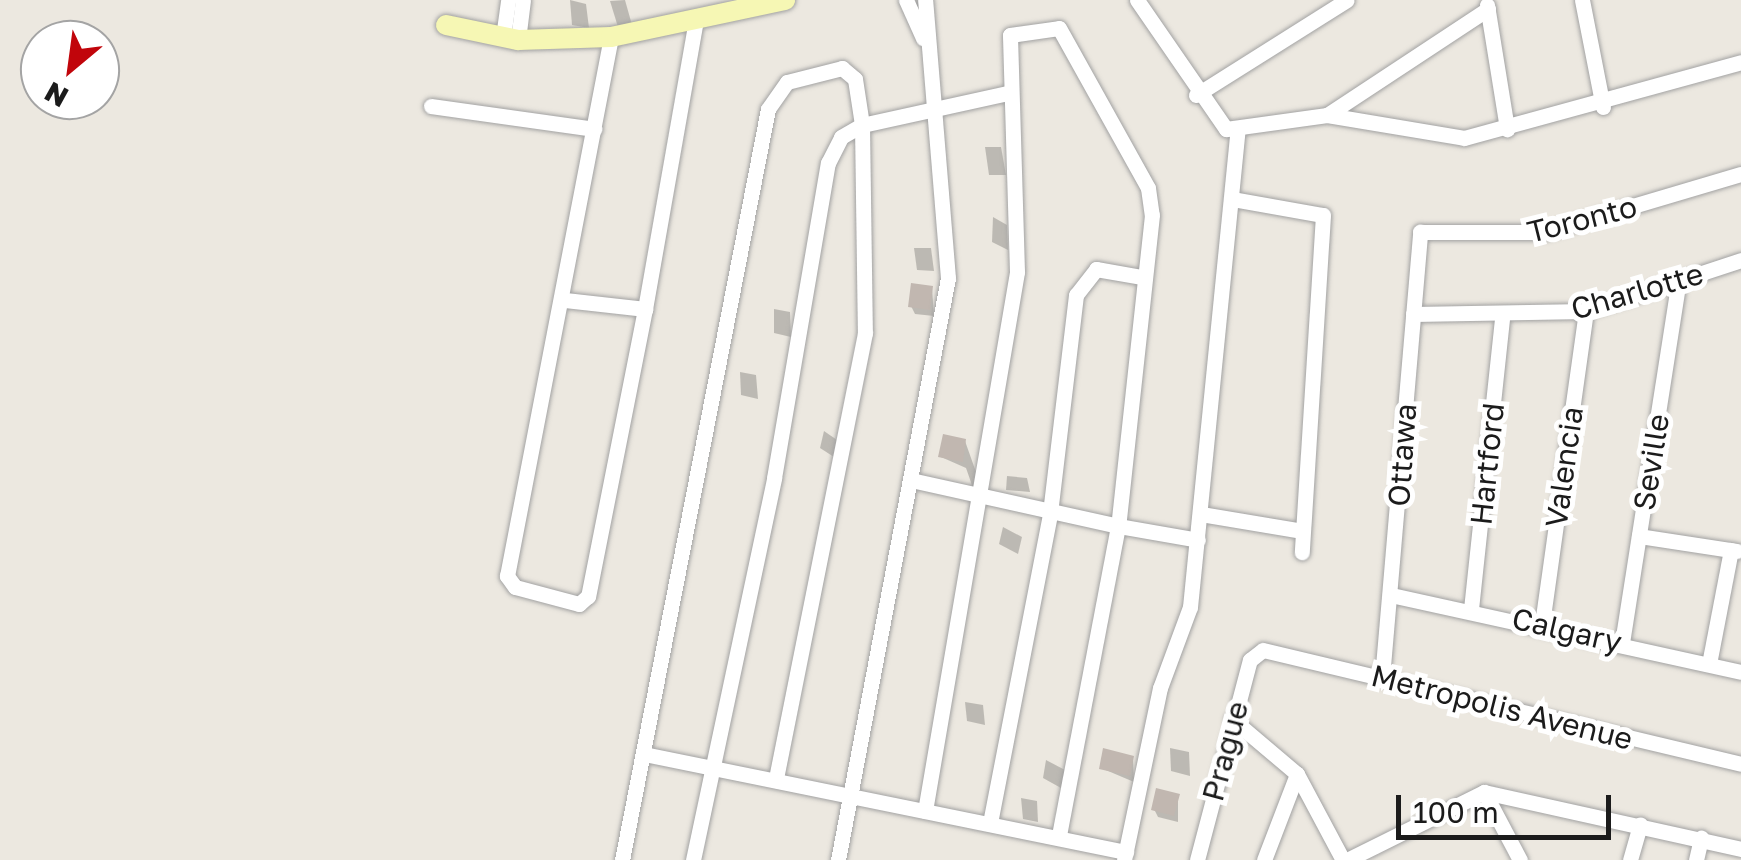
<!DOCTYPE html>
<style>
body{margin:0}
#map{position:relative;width:1741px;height:860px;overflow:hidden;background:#ece8e0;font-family:"Golos Text",sans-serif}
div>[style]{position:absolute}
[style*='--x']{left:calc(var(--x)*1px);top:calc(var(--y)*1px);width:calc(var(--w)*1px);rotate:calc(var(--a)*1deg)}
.shadow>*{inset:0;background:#0003}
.building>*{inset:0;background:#c1b7b0}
.roads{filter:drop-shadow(0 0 2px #a2a2a2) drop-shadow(0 0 2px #a2a2a2)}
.street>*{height:15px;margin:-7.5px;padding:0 7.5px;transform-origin:7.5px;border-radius:7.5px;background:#fff}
.secondary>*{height:20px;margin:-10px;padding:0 10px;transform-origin:10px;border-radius:10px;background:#f6f7b4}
span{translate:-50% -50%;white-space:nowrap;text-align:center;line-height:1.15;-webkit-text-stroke:10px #fff;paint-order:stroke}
.street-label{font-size:30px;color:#1b1b1b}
.north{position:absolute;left:20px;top:20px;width:100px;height:100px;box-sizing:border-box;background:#fff;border:2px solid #a4a4a4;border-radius:50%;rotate:209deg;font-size:28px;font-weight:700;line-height:40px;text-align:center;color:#1b1b1b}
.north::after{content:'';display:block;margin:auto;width:35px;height:45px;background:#c1050b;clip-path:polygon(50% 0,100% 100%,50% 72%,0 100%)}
.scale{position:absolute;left:1396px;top:795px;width:215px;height:45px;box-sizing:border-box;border:5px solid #1b1b1b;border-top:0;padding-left:12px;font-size:30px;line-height:35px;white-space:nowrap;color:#1b1b1b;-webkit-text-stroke:8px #fff;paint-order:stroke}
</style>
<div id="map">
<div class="shadow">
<i style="clip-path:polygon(570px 0,586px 4px,589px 28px,572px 25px)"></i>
<i style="clip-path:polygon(625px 0,632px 25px,618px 27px,610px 1px)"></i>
<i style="clip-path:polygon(985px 147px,1001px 147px,1006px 175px,989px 175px)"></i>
<i style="clip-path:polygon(993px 217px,1007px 225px,1008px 250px,992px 242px)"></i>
<i style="clip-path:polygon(914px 248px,931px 248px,934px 271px,917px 270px)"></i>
<i style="clip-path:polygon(932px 288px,934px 316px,915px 314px,911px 306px)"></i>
<i style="clip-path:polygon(774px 309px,790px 312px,791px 337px,774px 333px)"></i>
<i style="clip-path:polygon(740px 372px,756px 375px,758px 399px,741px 395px)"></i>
<i style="clip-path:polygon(824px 431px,837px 440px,834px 457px,820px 448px)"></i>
<i style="clip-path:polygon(965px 441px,976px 472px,973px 488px,966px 468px,941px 457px)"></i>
<i style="clip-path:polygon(1007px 476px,1027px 478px,1030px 492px,1006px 490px)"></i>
<i style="clip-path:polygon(1003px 527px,1022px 537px,1018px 554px,999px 544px)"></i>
<i style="clip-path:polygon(965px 702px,983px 705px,985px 725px,967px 721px)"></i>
<i style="clip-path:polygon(1170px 748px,1189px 752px,1190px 776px,1171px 771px)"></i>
<i style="clip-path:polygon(1133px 758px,1134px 782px,1101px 768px)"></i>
<i style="clip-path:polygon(1046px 760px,1065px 770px,1061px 788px,1043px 778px)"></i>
<i style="clip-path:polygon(1178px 797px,1178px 822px,1158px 817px,1154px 809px)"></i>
<i style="clip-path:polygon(1021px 798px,1037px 801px,1038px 822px,1023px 819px)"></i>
</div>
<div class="building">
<i style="clip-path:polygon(911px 283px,933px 286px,930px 310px,908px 307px)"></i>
<i style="clip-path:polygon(943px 434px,966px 439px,963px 462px,938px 457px)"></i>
<i style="clip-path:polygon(1103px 748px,1134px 756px,1130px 776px,1099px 769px)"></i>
<i style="clip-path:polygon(1156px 788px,1180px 794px,1174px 816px,1151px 810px)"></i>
</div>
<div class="roads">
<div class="street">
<i style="--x:906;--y:0;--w:42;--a:65.9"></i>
<i style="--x:1137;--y:0;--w:157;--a:55.4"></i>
<i style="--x:1226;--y:129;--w:102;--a:-7.9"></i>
<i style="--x:1327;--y:115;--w:139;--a:9.5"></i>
<i style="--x:1464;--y:138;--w:287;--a:-15.3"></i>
<i style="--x:1582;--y:0;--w:109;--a:78.9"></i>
<i style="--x:1487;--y:5;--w:126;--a:80.8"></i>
<i style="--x:503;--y:37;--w:37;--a:-82"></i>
<i style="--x:518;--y:40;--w:40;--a:-82.9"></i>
<i style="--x:1196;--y:95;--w:178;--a:-32.2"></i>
<i style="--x:431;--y:106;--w:165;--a:8"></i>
<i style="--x:1327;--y:115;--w:193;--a:-33.4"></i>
<i style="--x:1232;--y:199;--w:92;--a:10"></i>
<i style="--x:1323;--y:215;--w:338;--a:93.6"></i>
<i style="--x:565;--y:300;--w:81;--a:6.4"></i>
<i style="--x:645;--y:309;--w:293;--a:101.2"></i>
<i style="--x:588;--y:596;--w:12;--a:138"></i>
<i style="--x:579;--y:604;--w:66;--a:-165.1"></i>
<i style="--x:515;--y:587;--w:14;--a:-126"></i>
<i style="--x:507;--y:576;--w:549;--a:-79.08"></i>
<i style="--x:645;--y:309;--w:289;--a:-80"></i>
<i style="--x:1413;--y:314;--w:173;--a:-1"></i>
<i style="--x:1586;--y:311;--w:163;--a:-18.2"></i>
<i style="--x:911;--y:480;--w:212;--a:12.5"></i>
<i style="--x:1118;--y:526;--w:315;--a:100.8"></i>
<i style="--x:1201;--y:514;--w:103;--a:9.5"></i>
<i style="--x:1639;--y:536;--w:99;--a:8.7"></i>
<i style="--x:1391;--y:595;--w:358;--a:12.4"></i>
<i style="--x:1471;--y:609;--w:292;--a:-83.9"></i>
<i style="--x:1542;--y:624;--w:316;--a:-82"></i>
<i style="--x:1622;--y:643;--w:366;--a:-81.1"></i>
<i style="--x:1709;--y:664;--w:116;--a:-79.1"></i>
<i style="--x:1382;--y:678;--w:448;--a:-85.1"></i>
<i style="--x:1420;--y:232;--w:125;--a:0"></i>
<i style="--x:1545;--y:232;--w:204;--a:-16.5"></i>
<i style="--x:1232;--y:719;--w:85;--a:40.2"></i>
<i style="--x:1297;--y:774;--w:98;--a:61.9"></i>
<i style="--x:644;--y:754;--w:492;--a:11.5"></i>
<i style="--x:1484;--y:792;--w:77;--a:62.1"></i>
<i style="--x:925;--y:811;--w:547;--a:-80.31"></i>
<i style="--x:1017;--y:272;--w:237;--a:-91.7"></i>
<i style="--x:1010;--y:35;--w:49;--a:-8.1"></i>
<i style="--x:1059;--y:28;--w:183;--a:60.9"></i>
<i style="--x:1148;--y:188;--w:27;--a:82"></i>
<i style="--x:1152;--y:215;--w:313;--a:96.2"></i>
<i style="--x:1118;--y:526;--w:81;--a:9.9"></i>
<i style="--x:990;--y:823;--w:316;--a:-79"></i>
<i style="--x:1050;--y:513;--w:220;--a:-83.2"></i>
<i style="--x:1076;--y:295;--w:33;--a:-52"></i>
<i style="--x:1096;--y:269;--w:47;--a:9.9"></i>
<i style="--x:622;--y:860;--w:765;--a:-79"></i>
<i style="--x:768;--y:109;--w:33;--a:-55"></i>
<i style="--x:787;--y:82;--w:57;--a:-14.3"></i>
<i style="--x:842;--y:68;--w:17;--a:40"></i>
<i style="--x:855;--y:79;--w:47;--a:81.3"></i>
<i style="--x:862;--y:125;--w:208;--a:89.2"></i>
<i style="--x:865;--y:333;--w:456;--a:101.3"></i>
<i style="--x:693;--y:860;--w:390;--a:-78"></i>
<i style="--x:774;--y:478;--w:320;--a:-80.3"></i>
<i style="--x:828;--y:163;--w:29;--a:-63"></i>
<i style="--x:841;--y:137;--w:24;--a:-30"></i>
<i style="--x:862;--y:125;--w:148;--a:-12.4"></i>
<i style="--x:838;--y:860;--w:592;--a:-79.3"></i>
<i style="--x:948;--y:278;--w:279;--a:-94.7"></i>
<i style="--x:1124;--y:860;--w:176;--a:-78.2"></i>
<i style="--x:1160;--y:688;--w:86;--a:-69.7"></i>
<i style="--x:1190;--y:607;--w:480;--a:-84.3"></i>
<i style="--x:1197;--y:860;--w:207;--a:-75.2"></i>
<i style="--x:1250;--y:660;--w:16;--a:-38"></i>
<i style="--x:1263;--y:650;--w:491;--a:13.4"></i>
<i style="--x:1264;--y:860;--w:92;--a:-69"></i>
<i style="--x:1347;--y:860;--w:153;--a:-26.4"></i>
<i style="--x:1484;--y:792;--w:263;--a:12.5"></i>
<i style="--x:1630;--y:860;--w:37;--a:-74"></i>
<i style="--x:1696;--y:860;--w:23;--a:-77"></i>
</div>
<div class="secondary">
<i style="--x:446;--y:25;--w:74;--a:11.8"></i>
<i style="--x:518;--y:40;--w:93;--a:-1.8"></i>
<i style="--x:611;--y:37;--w:178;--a:-12"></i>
</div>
</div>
<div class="street-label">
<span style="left:1582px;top:219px;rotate:-14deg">Toronto</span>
<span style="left:1637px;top:291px;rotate:-16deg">Charlotte</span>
<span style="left:1402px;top:455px;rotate:-86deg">Ottawa</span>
<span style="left:1651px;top:462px;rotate:-81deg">Seville</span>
<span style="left:1487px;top:464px;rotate:-84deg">Hartford</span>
<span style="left:1564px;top:467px;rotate:-82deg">Valencia</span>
<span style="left:1567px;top:630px;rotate:13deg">Calgary</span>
<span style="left:1502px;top:707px;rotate:14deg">Metropolis Avenue</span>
<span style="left:1225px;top:751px;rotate:-75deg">Prague</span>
</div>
<div class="north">N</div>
<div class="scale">100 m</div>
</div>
